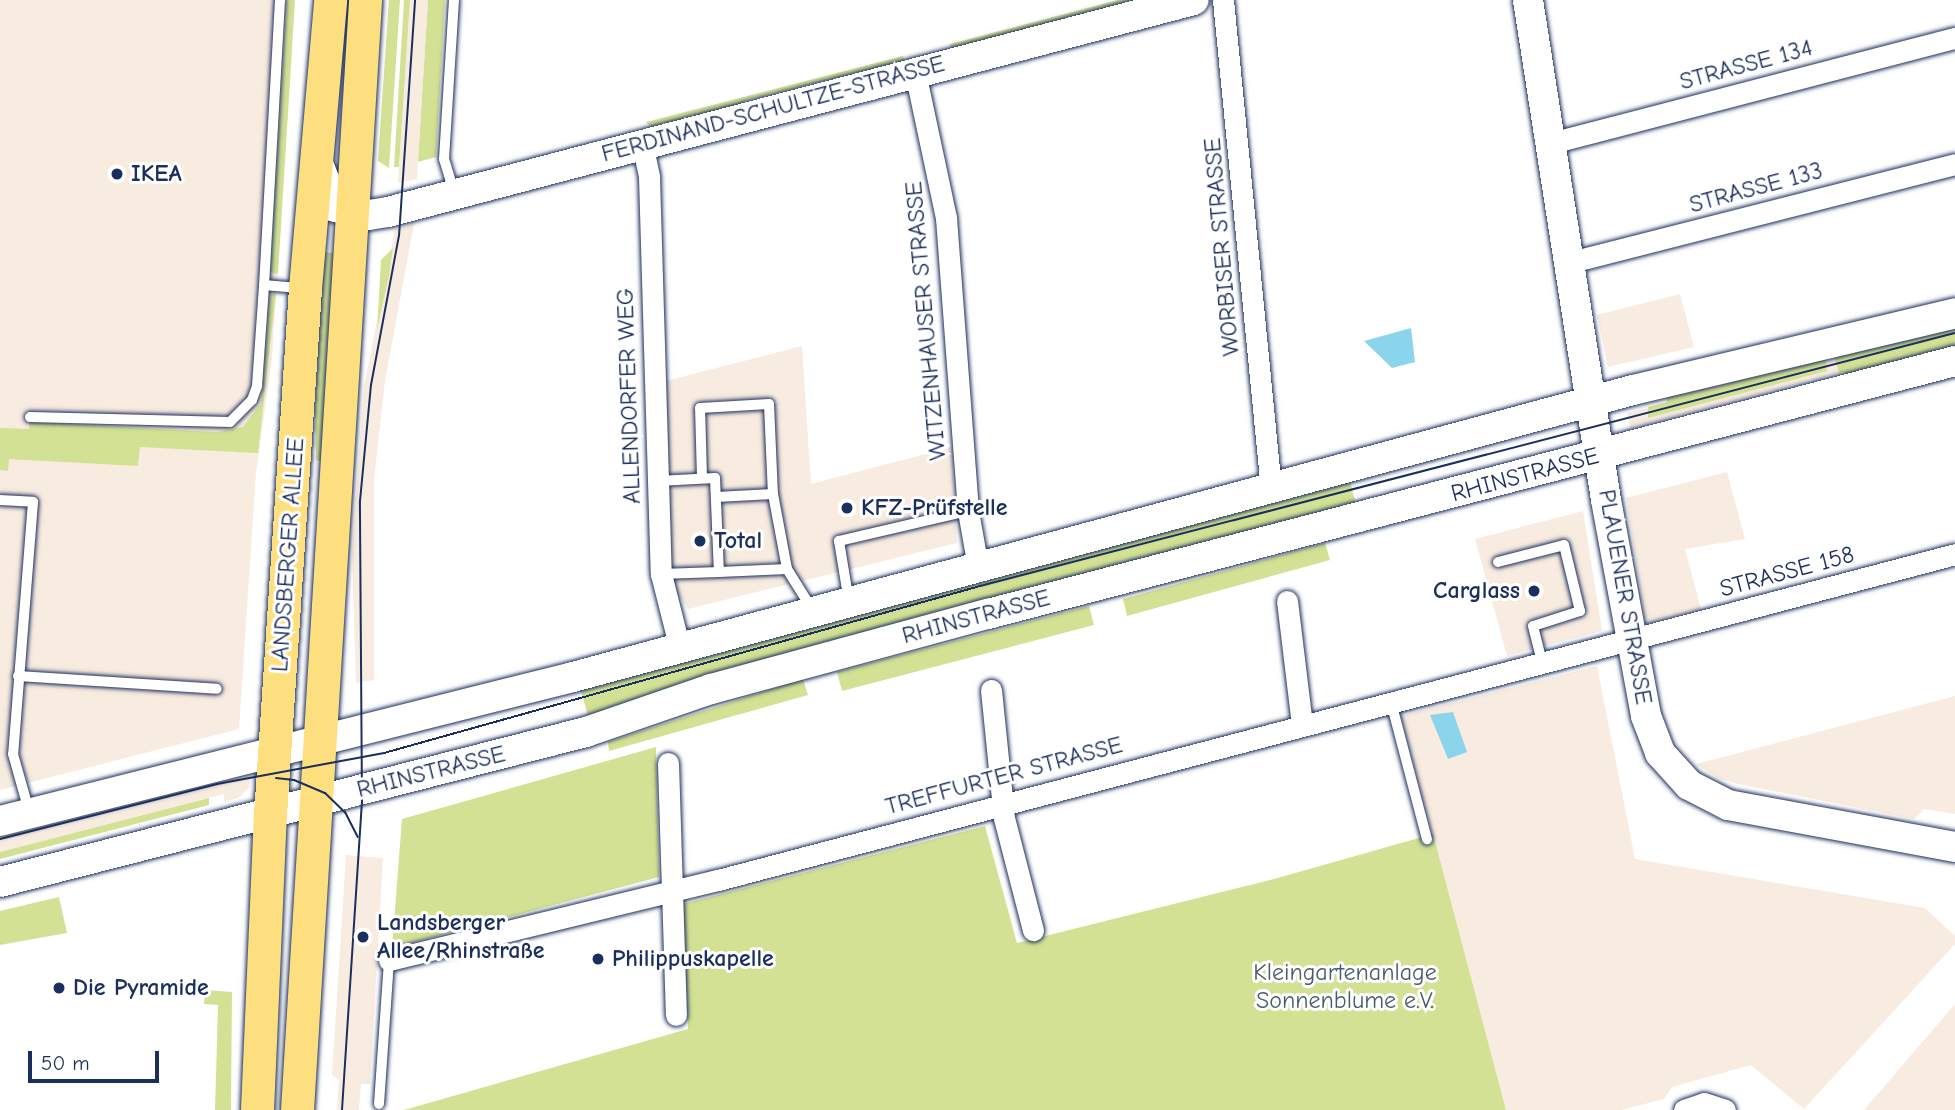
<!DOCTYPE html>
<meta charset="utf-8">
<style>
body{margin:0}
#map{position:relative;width:1955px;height:1110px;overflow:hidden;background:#fff;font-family:"Comic Neue",sans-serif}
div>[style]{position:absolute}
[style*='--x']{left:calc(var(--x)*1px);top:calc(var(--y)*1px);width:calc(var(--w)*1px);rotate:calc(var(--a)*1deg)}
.built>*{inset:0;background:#f8ebe0}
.green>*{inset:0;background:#d3e194}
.water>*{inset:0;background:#8bd5ec}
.roads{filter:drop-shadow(0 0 2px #1b2f5e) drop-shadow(0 0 2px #1b2f5e)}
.lane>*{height:10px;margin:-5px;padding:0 5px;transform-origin:5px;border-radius:5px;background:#fff}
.street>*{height:21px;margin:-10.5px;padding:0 10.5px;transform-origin:10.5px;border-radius:10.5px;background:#fff}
.secondary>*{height:30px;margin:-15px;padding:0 15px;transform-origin:15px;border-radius:15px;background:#fff}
.primary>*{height:33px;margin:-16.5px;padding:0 16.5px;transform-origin:16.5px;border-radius:16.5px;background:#fedf80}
.tram>*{height:2px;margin:-1px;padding:0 1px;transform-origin:1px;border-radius:1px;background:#1b2f5e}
.dots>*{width:19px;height:19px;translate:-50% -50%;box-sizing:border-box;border:4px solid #fff;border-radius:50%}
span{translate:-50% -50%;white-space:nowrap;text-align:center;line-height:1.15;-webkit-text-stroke:6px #fff;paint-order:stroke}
.street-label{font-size:24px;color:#1b2f5e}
.poi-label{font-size:24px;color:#1b2f5e;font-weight:700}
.left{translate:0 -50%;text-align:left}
.right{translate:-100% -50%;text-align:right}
.park-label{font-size:24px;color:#495c6c}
.scale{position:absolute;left:28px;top:1051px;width:131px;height:32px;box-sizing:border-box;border:4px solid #1b2f5e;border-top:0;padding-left:9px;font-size:21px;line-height:24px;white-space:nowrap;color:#1b2f5e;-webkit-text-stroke:5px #fff;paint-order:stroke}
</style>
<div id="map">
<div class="built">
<i style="clip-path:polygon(0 0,295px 0,272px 358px,256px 473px,239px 729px,0 790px)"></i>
<i style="clip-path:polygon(410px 0,428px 0,418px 162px,417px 179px,398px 183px)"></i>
<i style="clip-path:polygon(414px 224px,385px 381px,374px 480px,374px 680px,356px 683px,352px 554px,364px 387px,395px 229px)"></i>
<i style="clip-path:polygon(1680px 294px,1694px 347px,1608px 367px,1597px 315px)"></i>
<i style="clip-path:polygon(802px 346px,811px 484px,952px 447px,957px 543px,688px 609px,672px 585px,666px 381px)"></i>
<i style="clip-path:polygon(1835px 359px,1839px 373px,1630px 428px,1627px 413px,1648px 408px,1649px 413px,1827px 370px,1824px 361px)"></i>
<i style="clip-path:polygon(1727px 472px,1745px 539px,1685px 549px,1701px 609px,1646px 624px,1626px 498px)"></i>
<i style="clip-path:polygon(1583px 511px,1602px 631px,1507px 656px,1475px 539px)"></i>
<i style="clip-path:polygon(1597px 666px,1635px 859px,1925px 908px,1955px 936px,1955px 944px,1804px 1109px,1751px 1065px,1672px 1087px,1664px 1099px,1622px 1110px,1506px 1110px,1401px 716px)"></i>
<i style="clip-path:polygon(1955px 696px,1955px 814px,1924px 809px,1914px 819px,1739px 784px,1720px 779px,1696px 764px)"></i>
<i style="clip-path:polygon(251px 773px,249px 788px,238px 798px,224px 802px,224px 794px,0 852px,0 836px)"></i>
<i style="clip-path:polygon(346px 855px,383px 858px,370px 1084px,361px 1084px,359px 1110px,337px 1110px,339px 1080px,332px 1075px)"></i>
<i style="clip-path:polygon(1955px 1004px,1955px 1110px,1864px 1110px)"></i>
</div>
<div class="green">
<i style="clip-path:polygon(287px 0,295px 0,278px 274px,270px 272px)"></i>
<i style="clip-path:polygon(389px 0,400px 0,389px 168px,378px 161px)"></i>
<i style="clip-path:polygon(404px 0,410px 0,399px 167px,394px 167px)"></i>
<i style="clip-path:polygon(428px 0,445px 0,436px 157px,418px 162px)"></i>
<i style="clip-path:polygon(1118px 0,1140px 0,982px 40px,978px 48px,952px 53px,950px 44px)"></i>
<i style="clip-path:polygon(903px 56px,906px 67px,874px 74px,867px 70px,744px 101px,739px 109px,654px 131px,646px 122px)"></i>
<i style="clip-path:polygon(393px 248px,389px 276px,377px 330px,381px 260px)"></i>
<i style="clip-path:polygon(324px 252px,337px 254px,323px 462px,316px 460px,315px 402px)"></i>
<i style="clip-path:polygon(276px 293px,258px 453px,140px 447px,138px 466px,9px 459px,8px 471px,0 470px,0 428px,29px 429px,29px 422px,217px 432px,243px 427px,261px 403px,270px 295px)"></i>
<i style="clip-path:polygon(1955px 328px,1955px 350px,1847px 380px,1845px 372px,1839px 373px,1833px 353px)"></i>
<i style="clip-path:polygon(1825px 355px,1827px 371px,1648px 418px,1648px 407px,1667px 402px,1666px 396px)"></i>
<i style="clip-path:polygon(1349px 477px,1357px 509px,589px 720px,579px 683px)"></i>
<i style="clip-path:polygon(1325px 543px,1330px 560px,1127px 616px,1123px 599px)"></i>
<i style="clip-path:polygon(1089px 606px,1094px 625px,842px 691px,837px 672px)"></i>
<i style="clip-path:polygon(803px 679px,808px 695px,609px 751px,608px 742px)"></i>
<i style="clip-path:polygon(656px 747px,659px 877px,392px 948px,402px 819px)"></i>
<i style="clip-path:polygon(209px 798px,209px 805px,0 859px,0 852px)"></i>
<i style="clip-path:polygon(985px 826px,1017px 943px,1274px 879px,1433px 834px,1506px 1110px,404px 1110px,688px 1029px,683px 904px)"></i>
<i style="clip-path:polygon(59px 897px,67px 933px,0 945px,0 911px)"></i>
<i style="clip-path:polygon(205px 990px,232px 992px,231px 1110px,215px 1110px,218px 1005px,204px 1004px)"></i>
</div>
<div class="water">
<i style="clip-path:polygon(1411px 328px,1415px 362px,1392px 368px,1364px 341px)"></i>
<i style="clip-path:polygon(1453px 712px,1467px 752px,1448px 759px,1430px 715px)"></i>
</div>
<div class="roads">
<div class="lane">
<i style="--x:280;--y:0;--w:285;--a:93.2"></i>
<i style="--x:264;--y:285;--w:37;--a:5"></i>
<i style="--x:454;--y:0;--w:159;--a:93.6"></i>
<i style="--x:444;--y:159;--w:34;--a:73"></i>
<i style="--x:30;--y:417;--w:200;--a:1.4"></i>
<i style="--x:230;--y:422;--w:31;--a:-45"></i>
<i style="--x:252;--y:400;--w:15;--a:-70"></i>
<i style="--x:257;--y:386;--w:101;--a:-86"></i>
<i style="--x:702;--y:478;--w:70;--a:-91.6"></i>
<i style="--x:700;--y:408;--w:69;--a:-3.3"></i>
<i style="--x:769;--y:404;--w:90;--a:87.5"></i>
<i style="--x:773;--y:494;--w:76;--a:79.4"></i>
<i style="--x:787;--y:569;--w:47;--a:58"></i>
<i style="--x:658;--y:481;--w:57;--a:-3"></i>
<i style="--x:715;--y:478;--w:94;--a:87.6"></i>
<i style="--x:719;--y:572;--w:58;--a:178"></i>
<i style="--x:716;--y:497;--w:57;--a:-3"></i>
<i style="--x:0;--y:500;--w:33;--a:3"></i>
<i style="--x:33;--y:502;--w:253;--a:94.5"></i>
<i style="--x:13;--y:754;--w:59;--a:74.3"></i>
<i style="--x:1498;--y:562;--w:68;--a:-14.4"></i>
<i style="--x:1564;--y:545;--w:68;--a:76.4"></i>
<i style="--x:1580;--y:611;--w:49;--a:162.3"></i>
<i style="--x:1533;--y:626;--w:38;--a:76"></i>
<i style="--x:719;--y:572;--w:68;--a:-2.5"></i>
<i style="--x:849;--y:602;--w:62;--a:-99.3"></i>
<i style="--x:839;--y:541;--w:132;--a:-13.1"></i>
<i style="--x:18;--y:676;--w:199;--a:3.7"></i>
<i style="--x:1391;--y:702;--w:142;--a:75.3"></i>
<i style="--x:379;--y:1104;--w:144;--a:-86"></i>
</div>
<div class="street">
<i style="--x:1223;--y:0;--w:492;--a:84.4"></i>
<i style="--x:915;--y:72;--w:149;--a:78"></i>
<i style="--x:946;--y:218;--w:294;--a:85.7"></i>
<i style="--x:968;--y:511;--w:57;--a:79.9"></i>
<i style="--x:642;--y:143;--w:35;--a:78"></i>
<i style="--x:649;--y:177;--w:397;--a:88.3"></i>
<i style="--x:661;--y:574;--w:73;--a:75.8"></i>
<i style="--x:1551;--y:143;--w:417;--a:-14.6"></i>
<i style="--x:1571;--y:262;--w:396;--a:-14.3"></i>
<i style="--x:1287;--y:601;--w:125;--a:83.1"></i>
<i style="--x:991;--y:690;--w:129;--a:84.2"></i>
<i style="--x:1004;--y:818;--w:116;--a:75.5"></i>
<i style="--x:668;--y:763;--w:252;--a:88.2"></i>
<i style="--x:389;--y:960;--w:339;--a:-13.7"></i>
<i style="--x:718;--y:880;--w:1279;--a:-14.76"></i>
<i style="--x:1684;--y:1110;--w:21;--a:-19"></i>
<i style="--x:1704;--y:1103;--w:22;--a:18"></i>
</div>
<div class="secondary">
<i style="--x:1528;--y:0;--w:506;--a:81.13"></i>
<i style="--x:1606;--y:500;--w:220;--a:79.5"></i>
<i style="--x:1646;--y:716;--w:40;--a:69"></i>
<i style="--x:1660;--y:753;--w:43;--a:47.8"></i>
<i style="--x:1689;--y:785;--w:44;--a:27.1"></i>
<i style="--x:1728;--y:805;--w:231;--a:10.5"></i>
<i style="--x:317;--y:161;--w:49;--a:68.6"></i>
<i style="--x:335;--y:207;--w:35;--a:13"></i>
<i style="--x:369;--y:215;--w:19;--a:-9"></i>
<i style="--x:388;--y:212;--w:833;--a:-14.74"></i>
<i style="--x:0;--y:821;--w:591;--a:-14.11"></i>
<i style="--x:573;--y:677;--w:1098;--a:-15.15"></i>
<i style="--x:1633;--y:390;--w:331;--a:-13.4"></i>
<i style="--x:0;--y:882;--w:605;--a:-14.36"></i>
<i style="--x:586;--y:732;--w:132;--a:-19"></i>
<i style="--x:711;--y:689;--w:287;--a:-15.2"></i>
<i style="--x:988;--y:614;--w:1000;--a:-14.66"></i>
</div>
<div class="primary">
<i style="--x:257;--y:1110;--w:295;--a:-87.5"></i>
<i style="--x:270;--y:815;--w:528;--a:-86.2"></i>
<i style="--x:305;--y:288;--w:289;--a:-85"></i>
<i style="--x:297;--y:1110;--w:1112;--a:-86.49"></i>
</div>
</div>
<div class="tram">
<i style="--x:276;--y:778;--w:18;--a:6"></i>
<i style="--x:294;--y:780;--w:34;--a:23"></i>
<i style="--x:325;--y:793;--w:28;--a:44"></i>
<i style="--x:345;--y:812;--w:28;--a:63"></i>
<i style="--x:0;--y:839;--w:224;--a:-14.2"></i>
<i style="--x:217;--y:784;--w:170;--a:-10.5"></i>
<i style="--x:384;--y:753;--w:619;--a:-15.65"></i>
<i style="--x:980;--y:586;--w:1007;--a:-14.55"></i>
<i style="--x:342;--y:1110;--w:308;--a:-86.3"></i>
<i style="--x:362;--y:803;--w:302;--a:-90.4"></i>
<i style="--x:360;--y:501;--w:117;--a:-84.6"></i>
<i style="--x:371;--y:385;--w:152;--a:-79.4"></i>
<i style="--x:399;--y:236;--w:237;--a:-86.1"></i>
</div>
<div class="dots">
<i style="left:117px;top:174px;background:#1b2f5e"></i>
<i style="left:847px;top:508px;background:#1b2f5e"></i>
<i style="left:700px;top:541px;background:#1b2f5e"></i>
<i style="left:1534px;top:591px;background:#1b2f5e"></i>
<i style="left:363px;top:937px;background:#1b2f5e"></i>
<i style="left:598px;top:959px;background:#1b2f5e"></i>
<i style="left:59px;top:988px;background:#1b2f5e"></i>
</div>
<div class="street-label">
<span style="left:1746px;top:65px;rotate:-15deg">STRASSE 134</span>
<span style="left:773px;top:109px;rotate:-15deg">FERDINAND-SCHULTZE-STRASSE</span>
<span style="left:1756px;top:188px;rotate:-15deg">STRASSE 133</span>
<span style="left:1222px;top:247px;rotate:-95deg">WORBISER STRASSE</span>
<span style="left:926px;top:321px;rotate:-95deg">WITZENHAUSER STRASSE</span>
<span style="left:629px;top:396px;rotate:-92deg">ALLENDORFER WEG</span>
<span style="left:1525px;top:475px;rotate:-15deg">RHINSTRASSE</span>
<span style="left:288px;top:555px;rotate:-86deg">LANDSBERGER ALLEE</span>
<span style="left:1787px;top:572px;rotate:-15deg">STRASSE 158</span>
<span style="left:1625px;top:597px;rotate:80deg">PLAUENER STRASSE</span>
<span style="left:976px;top:617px;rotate:-15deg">RHINSTRASSE</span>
<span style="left:431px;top:772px;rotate:-14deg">RHINSTRASSE</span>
<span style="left:1004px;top:776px;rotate:-15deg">TREFFURTER STRASSE</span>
</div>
<div class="poi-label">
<span class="left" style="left:131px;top:174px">IKEA</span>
<span class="left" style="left:861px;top:508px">KFZ-Prüfstelle</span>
<span class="left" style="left:714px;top:541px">Total</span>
<span class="right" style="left:1520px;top:591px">Carglass</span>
<span class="left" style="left:377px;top:937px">Landsberger<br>Allee/Rhinstraße</span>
<span class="left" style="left:612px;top:959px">Philippuskapelle</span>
<span class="left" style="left:73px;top:988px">Die Pyramide</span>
</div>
<div class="park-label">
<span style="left:1345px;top:987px">Kleingartenanlage<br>Sonnenblume e.V.</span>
</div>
<div class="scale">50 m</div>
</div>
